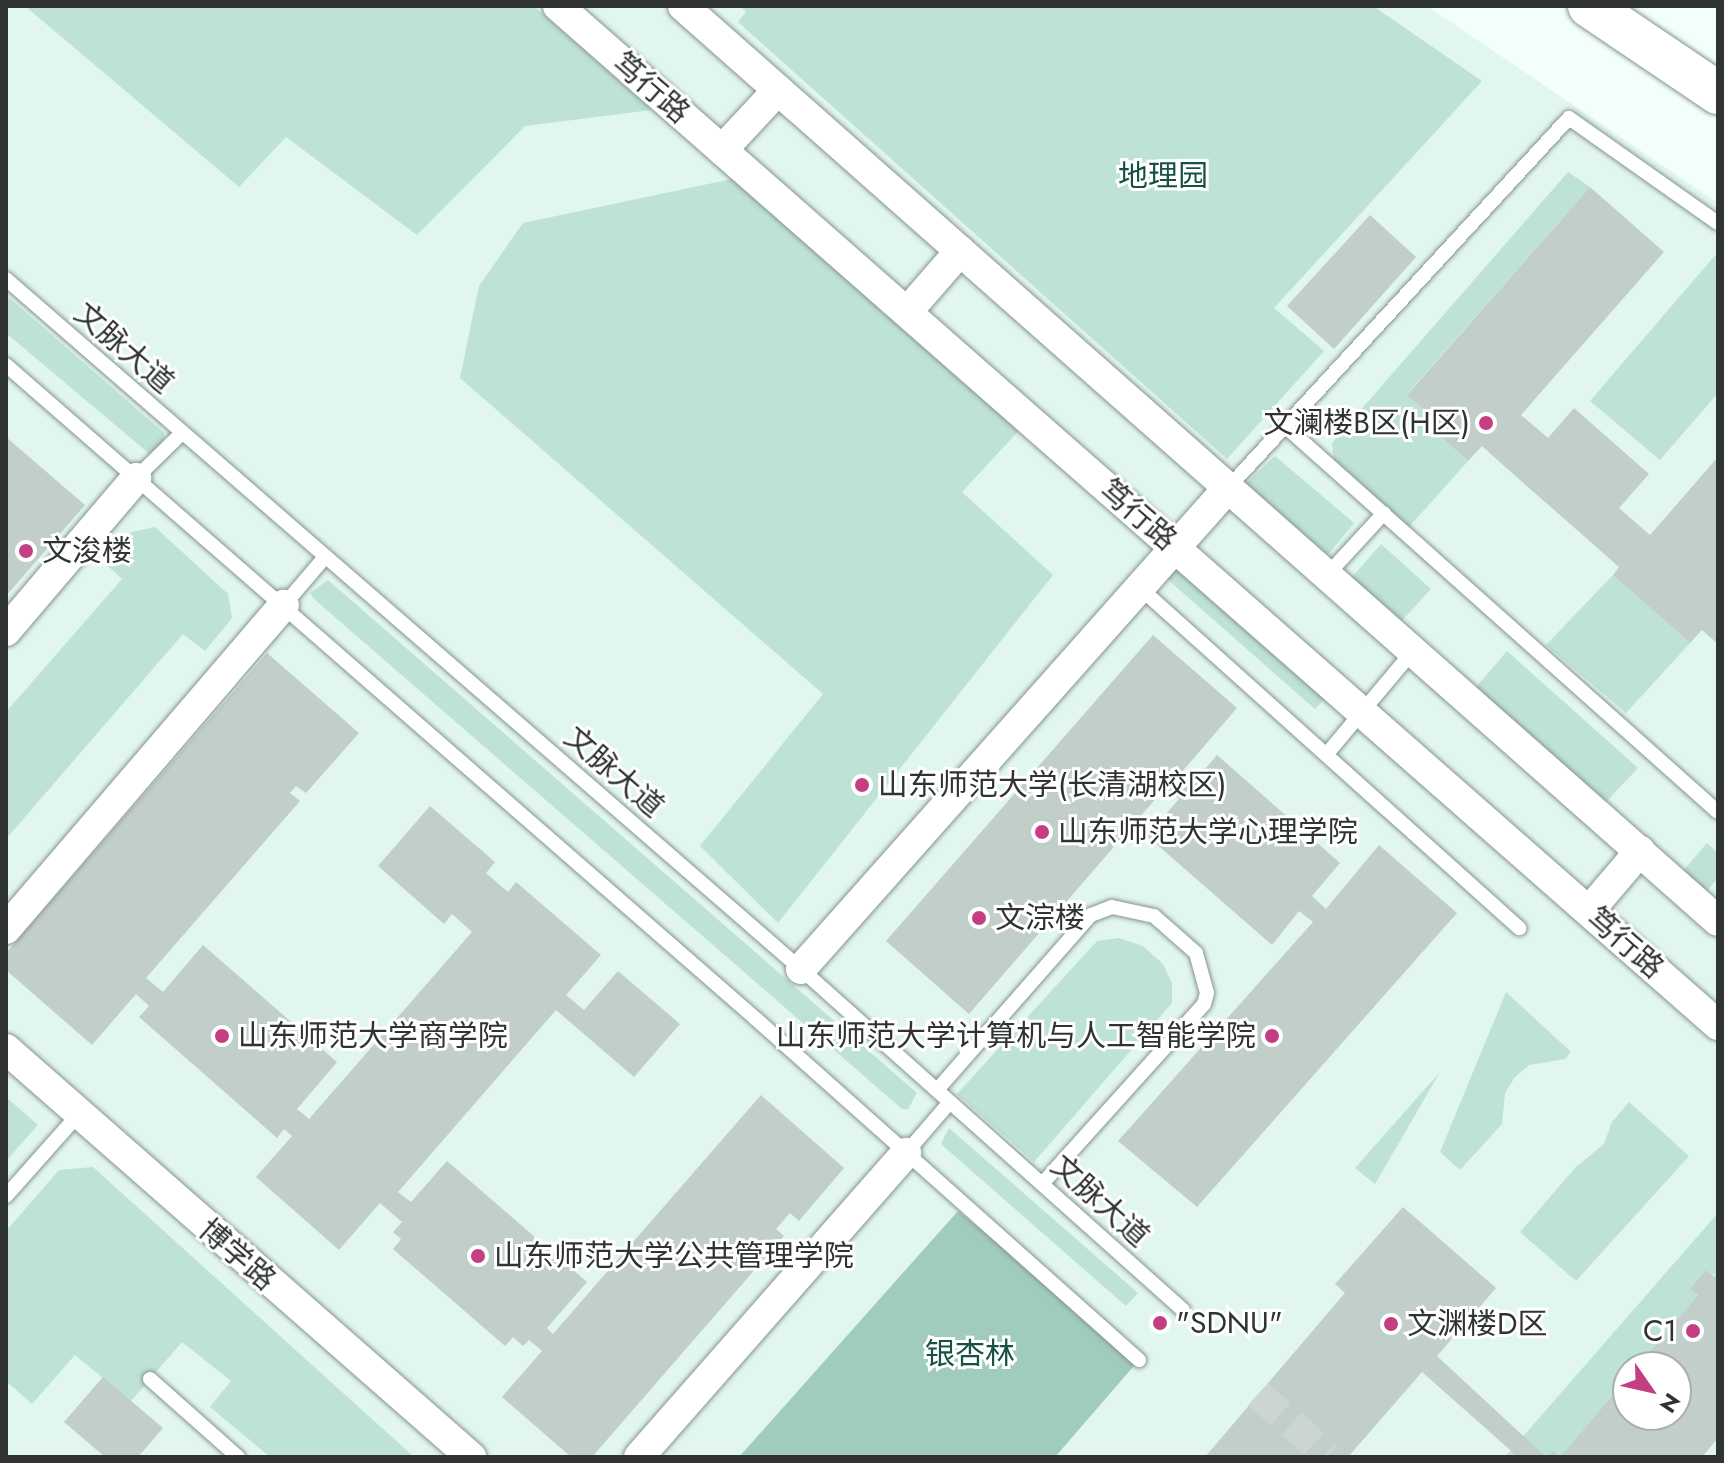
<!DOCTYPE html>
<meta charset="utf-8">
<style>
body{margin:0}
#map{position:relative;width:1724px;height:1463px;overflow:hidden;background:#f2fffa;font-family:Jost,"Noto Sans SC",sans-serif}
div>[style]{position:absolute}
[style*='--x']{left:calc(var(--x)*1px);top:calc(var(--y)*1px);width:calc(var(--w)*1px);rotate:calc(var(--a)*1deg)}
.built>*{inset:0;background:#e0f6ee}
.green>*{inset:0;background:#bee2d6}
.forest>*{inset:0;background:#a0ccbd}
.building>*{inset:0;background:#c2ceca}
.street-tunnel>*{height:30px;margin-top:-15px;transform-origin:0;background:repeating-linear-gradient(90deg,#cbd6d2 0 30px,transparent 0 45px)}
.roads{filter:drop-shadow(0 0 2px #88938f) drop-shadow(0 0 2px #88938f)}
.lane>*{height:14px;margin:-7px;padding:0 7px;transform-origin:7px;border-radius:7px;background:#fff}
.street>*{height:30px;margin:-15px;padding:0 15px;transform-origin:15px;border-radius:15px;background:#fff}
.secondary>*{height:42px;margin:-21px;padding:0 21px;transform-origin:21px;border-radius:21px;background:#fff}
.dots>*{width:22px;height:22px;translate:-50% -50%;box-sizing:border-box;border:4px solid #fff;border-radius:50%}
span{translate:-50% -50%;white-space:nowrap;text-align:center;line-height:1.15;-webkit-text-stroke:6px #fff;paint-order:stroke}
.street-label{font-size:30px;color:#2f3432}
.park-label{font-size:30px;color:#175143}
.poi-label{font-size:30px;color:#2f3432}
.right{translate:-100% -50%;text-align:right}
.left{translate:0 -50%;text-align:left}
.frame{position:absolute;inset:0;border:8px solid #2f3432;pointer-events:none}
.north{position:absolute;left:1612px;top:1351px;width:80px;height:80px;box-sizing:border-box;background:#fff;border:2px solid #acaead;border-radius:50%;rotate:124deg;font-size:22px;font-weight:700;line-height:32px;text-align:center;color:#2f3432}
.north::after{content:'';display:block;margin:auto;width:28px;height:36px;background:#c33f82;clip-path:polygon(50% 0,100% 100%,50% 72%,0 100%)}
</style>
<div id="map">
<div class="built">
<i style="clip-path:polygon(evenodd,6px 6px,1427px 6px,1718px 203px,1718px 1457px,6px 1457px,6px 6px,1628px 1367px,1676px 1367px,1676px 1415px,1628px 1415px,1628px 1367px)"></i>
</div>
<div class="green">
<i style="clip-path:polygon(25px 6px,534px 6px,652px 110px,525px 126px,417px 235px,286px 137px,239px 187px)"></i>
<i style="clip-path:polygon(740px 6px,1373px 6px,1482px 81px,1274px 308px,1324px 351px,1227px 459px,738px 22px,746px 12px)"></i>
<i style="clip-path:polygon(1568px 172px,1590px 187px,1407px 394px,1450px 432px,1444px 440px,1468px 461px,1408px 528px,1334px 460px,1332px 443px)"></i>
<i style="clip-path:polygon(746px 176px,1024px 425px,962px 492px,1053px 575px,778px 923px,700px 846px,823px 694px,460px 378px,479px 286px,523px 223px)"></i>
<i style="clip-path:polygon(1718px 252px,1718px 393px,1660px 460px,1590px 401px)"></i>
<i style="clip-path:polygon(6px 295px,164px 433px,164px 443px,152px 456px,6px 333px)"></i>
<i style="clip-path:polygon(1275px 456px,1354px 523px,1323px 561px,1241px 488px)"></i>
<i style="clip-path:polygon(155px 527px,228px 594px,232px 618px,205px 651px,183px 634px,6px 839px,6px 712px,122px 579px,106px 564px,132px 532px)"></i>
<i style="clip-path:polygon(1381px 544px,1431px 589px,1396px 627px,1347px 583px)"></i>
<i style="clip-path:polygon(1189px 554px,1337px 686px,1315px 709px,1165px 577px)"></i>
<i style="clip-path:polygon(1613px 575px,1690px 643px,1626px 713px,1546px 645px)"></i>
<i style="clip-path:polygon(328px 580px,917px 1093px,908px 1109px,902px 1109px,314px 599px,310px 593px)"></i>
<i style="clip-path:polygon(1507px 651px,1638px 768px,1604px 804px,1471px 693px)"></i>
<i style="clip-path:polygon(1707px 843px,1718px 853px,1718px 878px,1705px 893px,1682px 872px)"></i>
<i style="clip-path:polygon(1119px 938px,1143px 946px,1163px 964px,1172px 983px,1172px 1003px,1034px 1162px,957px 1094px,1097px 941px)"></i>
<i style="clip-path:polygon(1506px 992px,1571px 1052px,1565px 1059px,1529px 1065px,1515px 1077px,1505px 1093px,1502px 1124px,1460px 1170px,1440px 1152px)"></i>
<i style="clip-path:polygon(1440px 1072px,1375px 1184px,1355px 1168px)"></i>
<i style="clip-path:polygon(6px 1097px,38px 1125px,6px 1161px)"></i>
<i style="clip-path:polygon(1629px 1102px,1689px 1156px,1576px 1281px,1520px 1232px,1576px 1167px,1604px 1144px,1612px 1122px)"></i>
<i style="clip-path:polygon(949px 1128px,1138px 1293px,1126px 1306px,941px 1144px)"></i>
<i style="clip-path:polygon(93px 1167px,414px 1457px,270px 1457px,210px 1407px,231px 1381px,182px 1342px,131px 1401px,75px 1355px,32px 1404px,6px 1381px,6px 1231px,59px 1170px)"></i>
<i style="clip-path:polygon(1718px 1213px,1718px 1272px,1691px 1289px,1698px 1295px,1637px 1367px,1628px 1367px,1628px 1377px,1560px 1457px,1553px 1452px,1548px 1457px,1505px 1457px)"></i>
</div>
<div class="forest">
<i style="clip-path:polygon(958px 1211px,1139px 1360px,1055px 1457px,739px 1457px)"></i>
</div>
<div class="building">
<i style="clip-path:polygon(1590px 187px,1664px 252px,1521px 415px,1548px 438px,1574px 408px,1649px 474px,1619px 508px,1650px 535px,1718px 457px,1718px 644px,1702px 630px,1690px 643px,1613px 575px,1619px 567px,1503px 465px,1482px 446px,1468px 461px,1443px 439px,1450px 432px,1407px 395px)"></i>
<i style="clip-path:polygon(1370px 215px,1416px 257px,1334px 349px,1287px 306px)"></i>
<i style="clip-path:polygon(6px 437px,85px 505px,6px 596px)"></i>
<i style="clip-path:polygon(1153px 635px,1237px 708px,1180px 774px,1192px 784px,1217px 755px,1340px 863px,1312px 896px,1326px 909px,1379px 845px,1457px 913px,1197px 1207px,1118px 1141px,1313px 922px,1299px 911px,1272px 945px,1147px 836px,1179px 799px,1165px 788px,969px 1014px,886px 941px)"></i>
<i style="clip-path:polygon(267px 653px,359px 733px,306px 793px,296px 786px,290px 793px,300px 801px,146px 978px,163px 992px,203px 945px,337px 1062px,297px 1109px,309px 1119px,472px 932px,452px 914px,444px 924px,378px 866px,430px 806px,495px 862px,486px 873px,508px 892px,516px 882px,601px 955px,566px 995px,584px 1010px,618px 971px,680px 1024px,634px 1077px,556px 1010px,398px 1192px,411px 1202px,447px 1161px,587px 1282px,547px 1328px,553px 1334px,761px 1095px,844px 1168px,799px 1221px,790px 1213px,776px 1229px,784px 1236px,592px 1457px,571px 1457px,502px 1397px,542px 1351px,529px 1340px,523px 1346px,513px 1337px,505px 1346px,393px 1249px,401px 1239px,393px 1232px,402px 1222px,380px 1203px,339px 1250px,256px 1177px,292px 1136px,284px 1129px,277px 1138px,139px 1017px,149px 1006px,136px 994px,92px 1045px,6px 970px,6px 953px)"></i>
<i style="clip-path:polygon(1403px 1207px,1496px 1288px,1437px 1356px,1546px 1457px,1518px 1457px,1422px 1372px,1348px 1457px,1205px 1457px,1345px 1293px,1335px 1284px)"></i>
<i style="clip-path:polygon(1706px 1270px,1714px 1277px,1718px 1272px,1718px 1438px,1702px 1457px,1548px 1457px,1553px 1451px,1560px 1457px,1628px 1377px,1628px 1415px,1676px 1415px,1676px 1367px,1637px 1367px,1698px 1295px,1690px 1289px)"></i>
<i style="clip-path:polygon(103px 1377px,163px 1428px,138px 1457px,105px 1457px,64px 1422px)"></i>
</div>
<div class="street-tunnel">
<i style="--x:1258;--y:1394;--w:94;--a:42"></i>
</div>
<div class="roads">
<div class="lane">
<i style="--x:6;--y:279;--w:1053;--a:40.96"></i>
<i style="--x:801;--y:969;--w:512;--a:41.75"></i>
<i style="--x:6;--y:365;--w:995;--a:41.09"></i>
<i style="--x:756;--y:1019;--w:513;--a:41.68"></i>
<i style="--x:1285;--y:426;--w:580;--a:41.72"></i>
<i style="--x:136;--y:478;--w:64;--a:-44.4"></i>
<i style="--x:1228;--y:488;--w:503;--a:-47.34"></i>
<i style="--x:1569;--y:118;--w:182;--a:35.2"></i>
<i style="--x:1327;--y:575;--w:84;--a:-47.4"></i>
<i style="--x:1139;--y:587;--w:511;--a:41.9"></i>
<i style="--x:284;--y:605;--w:63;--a:-49.5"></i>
<i style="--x:1326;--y:755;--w:136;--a:-50.1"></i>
<i style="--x:937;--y:1090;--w:233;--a:-48.7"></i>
<i style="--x:1091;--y:915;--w:22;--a:-21"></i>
<i style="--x:1112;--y:907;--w:43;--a:12.1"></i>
<i style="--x:1154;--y:916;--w:56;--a:41.4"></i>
<i style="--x:1196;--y:953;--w:41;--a:74.6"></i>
<i style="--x:1207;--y:993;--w:11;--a:105"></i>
<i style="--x:1204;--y:1004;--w:242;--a:132"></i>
<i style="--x:906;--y:1153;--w:67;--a:-49.2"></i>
<i style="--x:6;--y:1196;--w:108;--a:-48.4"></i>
<i style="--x:150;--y:1379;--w:118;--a:41.6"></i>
</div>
<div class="street">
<i style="--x:558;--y:6;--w:1544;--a:41.3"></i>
<i style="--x:683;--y:6;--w:1381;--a:41.48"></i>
<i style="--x:722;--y:150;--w:82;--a:-47"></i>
<i style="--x:907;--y:312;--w:81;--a:-49"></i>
<i style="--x:6;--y:631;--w:201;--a:-49.6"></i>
<i style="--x:1589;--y:911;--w:79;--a:-49.6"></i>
<i style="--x:6;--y:929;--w:427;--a:-49.4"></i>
<i style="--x:801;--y:969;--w:643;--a:-48.4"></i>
<i style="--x:6;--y:1049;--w:619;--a:41.26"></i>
<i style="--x:639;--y:1457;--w:405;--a:-48.7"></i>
</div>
<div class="secondary">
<i style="--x:1589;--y:6;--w:156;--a:34"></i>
</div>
</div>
<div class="dots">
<i style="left:1486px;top:423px;background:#c33f82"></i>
<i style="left:26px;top:551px;background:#c33f82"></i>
<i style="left:862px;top:785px;background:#c33f82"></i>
<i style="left:1042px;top:832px;background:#c33f82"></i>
<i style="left:979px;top:918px;background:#c33f82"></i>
<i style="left:222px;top:1036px;background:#c33f82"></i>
<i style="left:1272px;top:1036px;background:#c33f82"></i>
<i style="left:478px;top:1256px;background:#c33f82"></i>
<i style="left:1160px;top:1323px;background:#c33f82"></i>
<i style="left:1391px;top:1324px;background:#c33f82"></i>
<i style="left:1693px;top:1331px;background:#c33f82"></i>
</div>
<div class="street-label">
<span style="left:651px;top:88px;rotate:41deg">笃行路</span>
<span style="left:124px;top:348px;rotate:41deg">文脉大道</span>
<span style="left:1138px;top:515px;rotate:41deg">笃行路</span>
<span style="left:614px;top:772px;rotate:41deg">文脉大道</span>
<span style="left:1625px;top:943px;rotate:41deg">笃行路</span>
<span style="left:1100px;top:1201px;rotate:42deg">文脉大道</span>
<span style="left:237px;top:1255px;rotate:41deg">博学路</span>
</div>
<div class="park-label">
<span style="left:1163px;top:176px">地理园</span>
<span style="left:970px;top:1354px">银杏林</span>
</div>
<div class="poi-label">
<span class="right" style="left:1470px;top:423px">文澜楼B区(H区)</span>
<span class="left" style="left:42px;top:551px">文浚楼</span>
<span class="left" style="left:878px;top:785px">山东师范大学(长清湖校区)</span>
<span class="left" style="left:1058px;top:832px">山东师范大学心理学院</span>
<span class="left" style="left:995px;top:918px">文淙楼</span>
<span class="left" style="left:238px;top:1036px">山东师范大学商学院</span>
<span class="right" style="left:1256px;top:1036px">山东师范大学计算机与人工智能学院</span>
<span class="left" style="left:494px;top:1256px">山东师范大学公共管理学院</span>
<span class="left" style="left:1176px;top:1323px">"SDNU"</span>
<span class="left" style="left:1407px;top:1324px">文渊楼D区</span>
<span class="right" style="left:1677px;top:1331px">C1</span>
</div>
<div class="frame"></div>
<div class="north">N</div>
</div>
